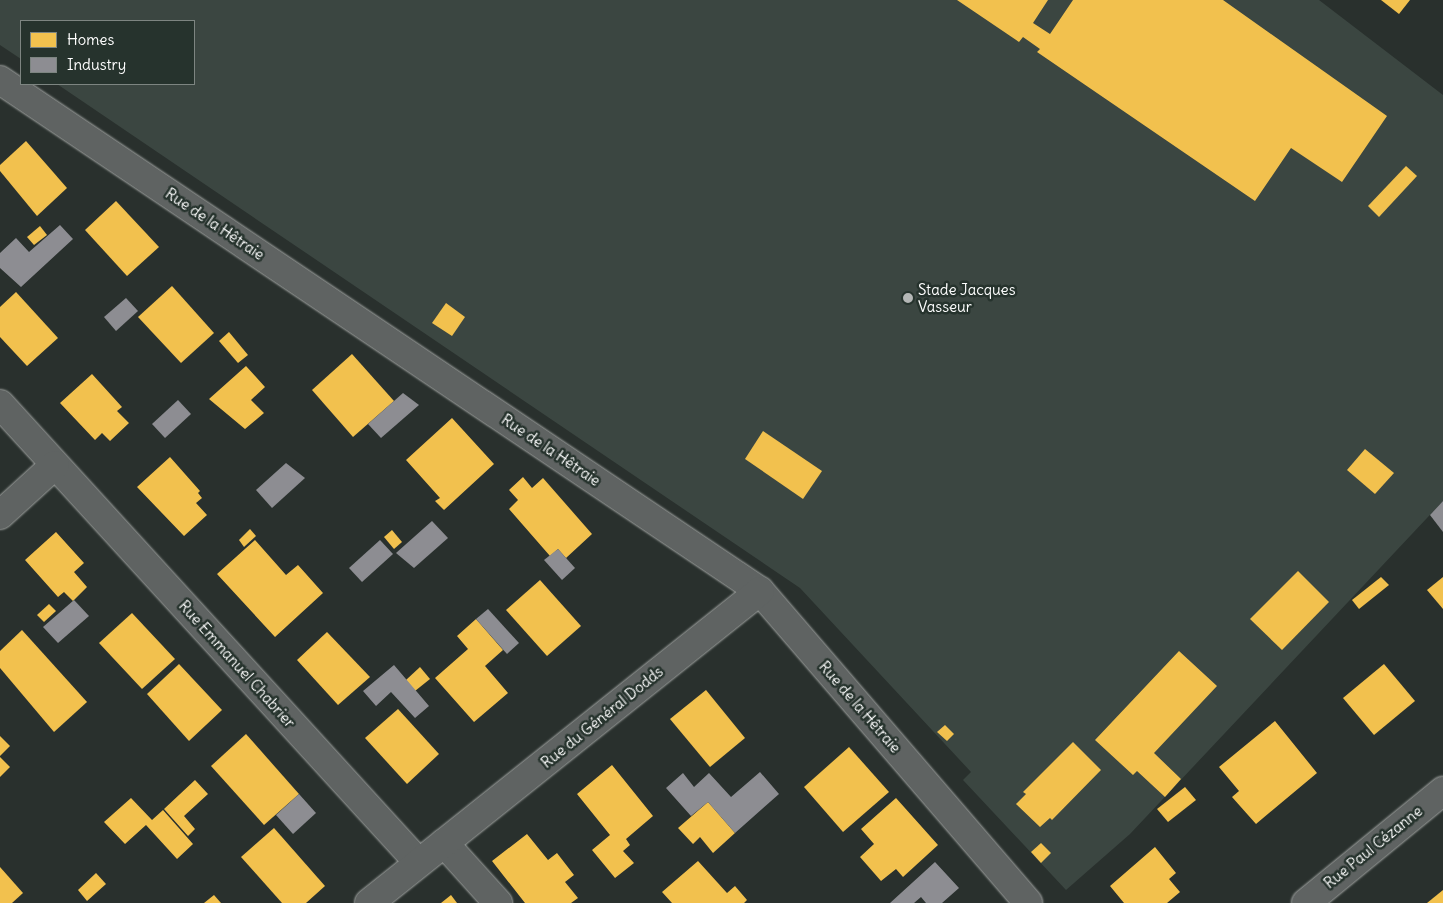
<!DOCTYPE html>
<meta charset="utf-8">
<style>
body{margin:0}
#map{position:relative;width:1443px;height:903px;overflow:hidden;background:#29302d;font-family:Delius,sans-serif}
div>[style]{position:absolute}
[style*='--x']{left:calc(var(--x)*1px);top:calc(var(--y)*1px);width:calc(var(--w)*1px);rotate:calc(var(--a)*1deg)}
.green>*{inset:0;background:#3b4641}
.homes>*{inset:0;background:#f2c14e}
.industry>*{inset:0;background:#8d8d92}
.roads{filter:drop-shadow(0 0 1px #9fa2a0) drop-shadow(0 0 1px #9fa2a0)}
.street>*{height:28px;margin:-14px;padding:0 14px;transform-origin:14px;border-radius:14px;background:#5f6362}
.dots>*{width:14px;height:14px;translate:-50% -50%;box-sizing:border-box;border:2px solid #26332d;border-radius:50%}
span{translate:-50% -50%;white-space:nowrap;text-align:center;line-height:1.15;-webkit-text-stroke:5px #26332d;paint-order:stroke}
.street-label{font-size:15px;color:#fff}
.poi-label{font-size:15px;color:#fff}
.left{translate:0 -50%;text-align:left}
.legend{position:absolute;left:20px;top:20px;width:175px;height:65px;box-sizing:border-box;background:#26332d;border:1px solid #7d8581;margin:0;padding:6px 9px;list-style:none;font-size:15px;color:#fff}
.legend li{display:flex;align-items:center;gap:10px;height:25px}
.legend b{width:25px;border:1px solid #7d8581}
</style>
<div id="map">
<div class="green">
<i style="clip-path:polygon(0 0,1319px 0,1443px 95px,1443px 501px,1130px 834px,1066px 890px,963px 780px,971px 772px,800px 588px,57px 84px,194px 84px,194px 21px,21px 21px,21px 59px,0 45px)"></i>
</div>
<div class="homes">
<i style="clip-path:polygon(957px 0,1048px 0,1033px 23px,1050px 34px,1073px 0,1223px 0,1387px 116px,1342px 182px,1291px 148px,1255px 201px,1037px 52px,1040px 49px,1023px 37px,1019px 42px)"></i>
<i style="clip-path:polygon(1381px 0,1410px 0,1399px 14px)"></i>
<i style="clip-path:polygon(26px 141px,67px 188px,37px 216px,0 171px,0 165px)"></i>
<i style="clip-path:polygon(1406px 166px,1417px 176px,1379px 217px,1368px 206px)"></i>
<i style="clip-path:polygon(116px 201px,159px 247px,127px 276px,85px 230px)"></i>
<i style="clip-path:polygon(40px 226px,47px 235px,34px 245px,27px 237px)"></i>
<i style="clip-path:polygon(172px 286px,214px 333px,181px 363px,138px 317px)"></i>
<i style="clip-path:polygon(16px 292px,58px 338px,27px 366px,0 337px,0 307px)"></i>
<i style="clip-path:polygon(446px 303px,465px 317px,452px 336px,432px 323px)"></i>
<i style="clip-path:polygon(229px 332px,248px 355px,238px 363px,219px 341px)"></i>
<i style="clip-path:polygon(352px 354px,394px 401px,353px 437px,312px 390px)"></i>
<i style="clip-path:polygon(246px 366px,265px 387px,251px 400px,264px 413px,245px 429px,209px 399px)"></i>
<i style="clip-path:polygon(92px 374px,122px 407px,117px 411px,129px 423px,110px 441px,102px 433px,95px 440px,60px 403px)"></i>
<i style="clip-path:polygon(452px 418px,494px 464px,444px 510px,435px 501px,440px 498px,406px 460px)"></i>
<i style="clip-path:polygon(763px 431px,822px 471px,803px 499px,745px 459px)"></i>
<i style="clip-path:polygon(1365px 449px,1394px 473px,1375px 494px,1347px 470px)"></i>
<i style="clip-path:polygon(170px 457px,200px 491px,198px 493px,202px 498px,196px 503px,207px 515px,184px 536px,137px 487px)"></i>
<i style="clip-path:polygon(523px 477px,532px 488px,543px 478px,592px 534px,566px 558px,558px 549px,550px 556px,509px 509px,518px 500px,509px 490px)"></i>
<i style="clip-path:polygon(250px 529px,256px 536px,244px 547px,239px 540px)"></i>
<i style="clip-path:polygon(392px 530px,402px 542px,394px 549px,384px 537px)"></i>
<i style="clip-path:polygon(56px 532px,84px 563px,74px 572px,87px 587px,73px 601px,64px 592px,58px 597px,25px 560px)"></i>
<i style="clip-path:polygon(255px 540px,286px 575px,298px 565px,323px 593px,275px 637px,217px 574px)"></i>
<i style="clip-path:polygon(1298px 571px,1329px 602px,1282px 650px,1250px 619px)"></i>
<i style="clip-path:polygon(1381px 577px,1389px 585px,1359px 609px,1352px 600px)"></i>
<i style="clip-path:polygon(1443px 577px,1443px 609px,1427px 590px)"></i>
<i style="clip-path:polygon(540px 580px,581px 626px,547px 656px,506px 610px)"></i>
<i style="clip-path:polygon(49px 604px,56px 611px,44px 622px,37px 615px)"></i>
<i style="clip-path:polygon(132px 613px,175px 659px,142px 689px,99px 643px)"></i>
<i style="clip-path:polygon(476px 619px,503px 650px,485px 666px,508px 693px,474px 722px,435px 678px,468px 649px,457px 636px)"></i>
<i style="clip-path:polygon(22px 630px,87px 702px,54px 732px,0 668px,0 651px)"></i>
<i style="clip-path:polygon(327px 632px,370px 677px,338px 705px,297px 660px)"></i>
<i style="clip-path:polygon(1179px 651px,1217px 686px,1154px 753px,1181px 779px,1165px 797px,1137px 771px,1133px 775px,1095px 740px)"></i>
<i style="clip-path:polygon(179px 664px,222px 710px,189px 741px,147px 694px)"></i>
<i style="clip-path:polygon(1384px 664px,1415px 701px,1374px 735px,1343px 698px)"></i>
<i style="clip-path:polygon(420px 667px,430px 679px,415px 691px,406px 680px)"></i>
<i style="clip-path:polygon(706px 690px,745px 738px,710px 767px,670px 719px)"></i>
<i style="clip-path:polygon(398px 709px,439px 754px,407px 784px,365px 738px)"></i>
<i style="clip-path:polygon(1275px 721px,1317px 773px,1256px 824px,1232px 797px,1239px 791px,1219px 767px)"></i>
<i style="clip-path:polygon(945px 725px,954px 734px,947px 741px,937px 732px)"></i>
<i style="clip-path:polygon(246px 734px,299px 794px,264px 825px,211px 766px)"></i>
<i style="clip-path:polygon(0 736px,10px 746px,0 756px)"></i>
<i style="clip-path:polygon(1073px 742px,1101px 770px,1052px 820px,1050px 818px,1040px 827px,1016px 804px,1026px 794px,1023px 792px)"></i>
<i style="clip-path:polygon(849px 747px,889px 792px,843px 832px,804px 787px)"></i>
<i style="clip-path:polygon(0 757px,10px 767px,0 777px)"></i>
<i style="clip-path:polygon(612px 765px,653px 816px,626px 839px,630px 845px,623px 851px,634px 863px,615px 878px,592px 850px,610px 835px,577px 794px)"></i>
<i style="clip-path:polygon(195px 780px,208px 794px,184px 816px,195px 829px,188px 836px,164px 809px)"></i>
<i style="clip-path:polygon(1185px 787px,1196px 800px,1168px 822px,1157px 809px)"></i>
<i style="clip-path:polygon(131px 798px,152px 820px,163px 810px,193px 844px,177px 859px,146px 825px,125px 844px,104px 822px)"></i>
<i style="clip-path:polygon(896px 798px,938px 845px,903px 877px,896px 869px,881px 881px,860px 857px,874px 844px,861px 829px)"></i>
<i style="clip-path:polygon(708px 802px,735px 833px,713px 853px,700px 837px,693px 844px,678px 828px)"></i>
<i style="clip-path:polygon(274px 828px,325px 886px,306px 903px,282px 903px,241px 857px)"></i>
<i style="clip-path:polygon(527px 834px,548px 860px,557px 853px,574px 875px,565px 882px,578px 898px,571px 903px,525px 903px,492px 861px)"></i>
<i style="clip-path:polygon(1041px 843px,1051px 853px,1041px 863px,1031px 852px)"></i>
<i style="clip-path:polygon(1155px 847px,1176px 873px,1169px 879px,1180px 892px,1167px 903px,1124px 903px,1110px 886px)"></i>
<i style="clip-path:polygon(698px 861px,727px 893px,735px 886px,747px 900px,744px 903px,672px 903px,662px 892px)"></i>
<i style="clip-path:polygon(0 867px,23px 893px,12px 903px,0 903px)"></i>
<i style="clip-path:polygon(96px 873px,106px 884px,87px 901px,78px 890px)"></i>
<i style="clip-path:polygon(1443px 890px,1443px 903px,1427px 903px)"></i>
<i style="clip-path:polygon(214px 895px,221px 903px,204px 903px)"></i>
<i style="clip-path:polygon(451px 895px,457px 903px,441px 903px)"></i>
</div>
<div class="industry">
<i style="clip-path:polygon(60px 225px,73px 239px,21px 287px,0 268px,0 253px,16px 238px,29px 252px)"></i>
<i style="clip-path:polygon(126px 298px,138px 311px,116px 331px,104px 317px)"></i>
<i style="clip-path:polygon(403px 393px,419px 405px,381px 438px,368px 424px)"></i>
<i style="clip-path:polygon(178px 400px,191px 414px,165px 438px,152px 424px)"></i>
<i style="clip-path:polygon(286px 463px,305px 478px,272px 508px,256px 490px)"></i>
<i style="clip-path:polygon(1443px 501px,1443px 532px,1430px 515px)"></i>
<i style="clip-path:polygon(432px 521px,448px 538px,414px 568px,396px 553px)"></i>
<i style="clip-path:polygon(380px 540px,393px 554px,362px 582px,349px 568px)"></i>
<i style="clip-path:polygon(558px 549px,575px 568px,562px 580px,544px 560px)"></i>
<i style="clip-path:polygon(74px 600px,89px 616px,58px 643px,43px 627px)"></i>
<i style="clip-path:polygon(488px 609px,519px 643px,507px 654px,476px 619px)"></i>
<i style="clip-path:polygon(394px 665px,429px 706px,415px 718px,391px 692px,376px 706px,363px 691px)"></i>
<i style="clip-path:polygon(760px 772px,779px 794px,735px 833px,708px 802px,691px 816px,666px 788px,683px 773px,694px 787px,709px 773px,731px 797px)"></i>
<i style="clip-path:polygon(299px 794px,316px 813px,293px 834px,276px 815px)"></i>
<i style="clip-path:polygon(935px 862px,959px 888px,942px 903px,926px 903px,921px 897px,914px 903px,890px 903px)"></i>
</div>
<div class="roads">
<div class="street">
<i style="--x:0;--y:80;--w:916;--a:33.92"></i>
<i style="--x:760;--y:591;--w:411;--a:49.3"></i>
<i style="--x:0;--y:404;--w:621;--a:47.61"></i>
<i style="--x:0;--y:515;--w:74;--a:-42.3"></i>
<i style="--x:444;--y:843;--w:81;--a:48"></i>
<i style="--x:369;--y:903;--w:500;--a:-38.59"></i>
<i style="--x:1306;--y:903;--w:177;--a:-39.3"></i>
</div>
</div>
<div class="dots">
<i style="left:908px;top:298px;background:#b4b7b6"></i>
</div>
<div class="street-label">
<span style="left:215px;top:224px;rotate:34deg">Rue de la Hêtraie</span>
<span style="left:551px;top:450px;rotate:34deg">Rue de la Hêtraie</span>
<span style="left:237px;top:664px;rotate:48deg">Rue Emmanuel Chabrier</span>
<span style="left:860px;top:707px;rotate:49deg">Rue de la Hêtraie</span>
<span style="left:602px;top:717px;rotate:-39deg">Rue du Général Dodds</span>
<span style="left:1373px;top:847px;rotate:-39deg">Rue Paul Cézanne</span>
</div>
<div class="poi-label">
<span class="left" style="left:918px;top:298px">Stade Jacques<br>Vasseur</span>
</div>
<ul class="legend">
<li><b style="height:14px;background:#f2c14e"></b>Homes</li>
<li><b style="height:14px;background:#8d8d92"></b>Industry</li>
</ul>
</div>
